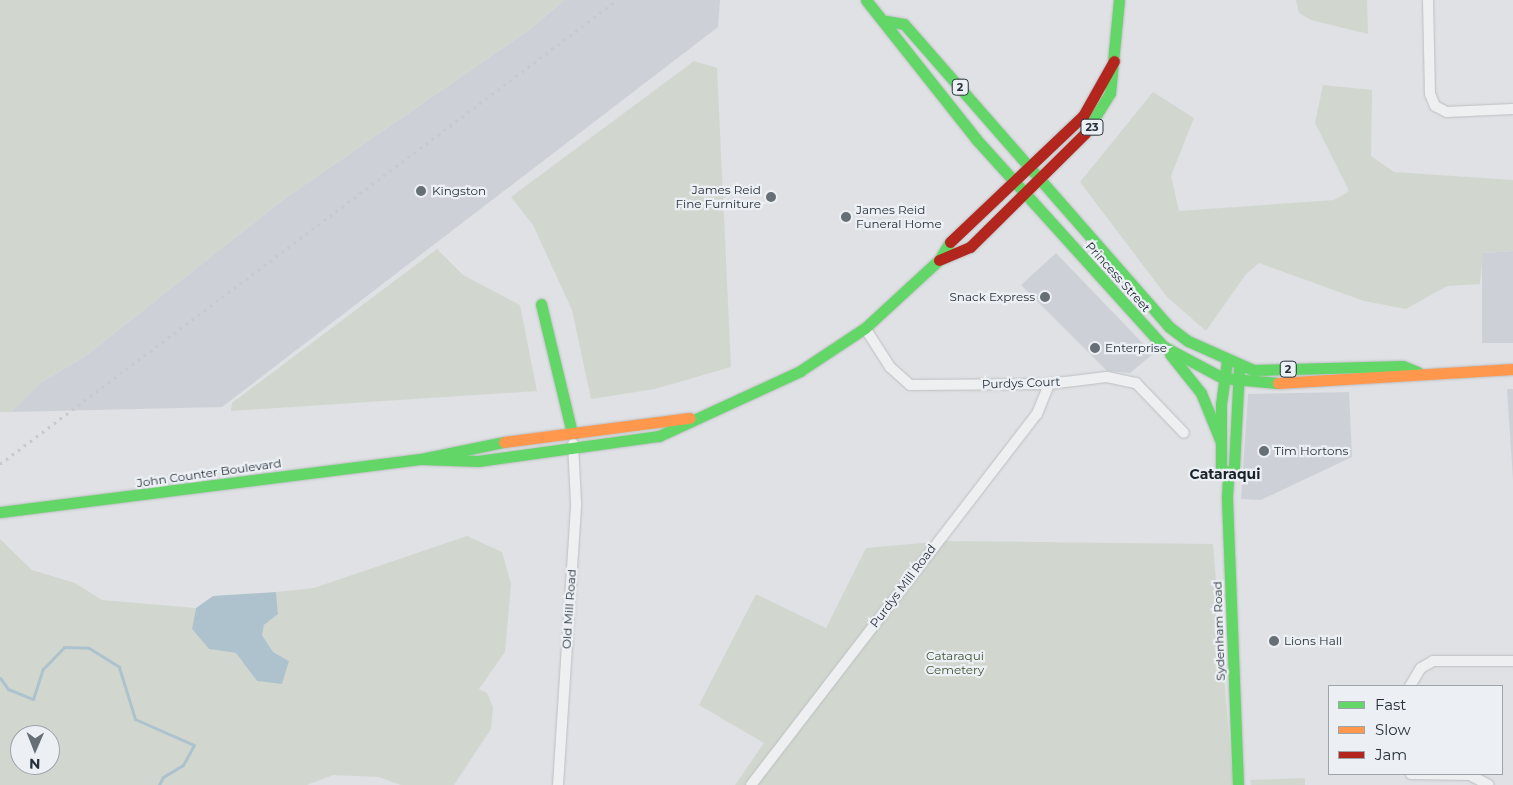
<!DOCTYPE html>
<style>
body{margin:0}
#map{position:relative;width:1513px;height:785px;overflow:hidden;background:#dfe1e4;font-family:Montserrat,sans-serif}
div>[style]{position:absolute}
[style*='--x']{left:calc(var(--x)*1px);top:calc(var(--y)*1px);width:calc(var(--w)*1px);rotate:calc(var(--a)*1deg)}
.built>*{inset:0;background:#cdd1d7}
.green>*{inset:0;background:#d1d7cf}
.water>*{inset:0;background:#aec2ce}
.stream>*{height:3px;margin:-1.5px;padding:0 1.5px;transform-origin:1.5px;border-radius:1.5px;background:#aec2ce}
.roads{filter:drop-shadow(0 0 1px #bdbfc2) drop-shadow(0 0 1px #bdbfc2)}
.street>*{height:10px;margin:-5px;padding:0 5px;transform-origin:5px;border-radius:5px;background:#eeeff0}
.fast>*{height:11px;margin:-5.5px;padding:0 5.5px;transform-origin:5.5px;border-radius:5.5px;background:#63d668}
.slow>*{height:11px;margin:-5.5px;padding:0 5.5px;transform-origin:5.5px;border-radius:5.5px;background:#ff974d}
.jam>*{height:11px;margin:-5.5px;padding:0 5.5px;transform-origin:5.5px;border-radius:5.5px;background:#b3261e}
.rail>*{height:3px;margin-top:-1.5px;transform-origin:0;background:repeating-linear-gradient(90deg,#c7c9cb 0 2.5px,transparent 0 7.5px)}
.dots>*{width:14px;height:14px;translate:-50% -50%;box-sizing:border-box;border:2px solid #ecf0f4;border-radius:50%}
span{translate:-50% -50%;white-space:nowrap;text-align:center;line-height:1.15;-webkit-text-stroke:4.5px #ecf0f4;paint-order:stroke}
.shield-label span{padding:1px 4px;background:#ecf0f4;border:1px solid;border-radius:4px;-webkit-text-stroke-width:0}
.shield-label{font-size:11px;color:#27313b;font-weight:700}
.poi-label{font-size:12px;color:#27313b}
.right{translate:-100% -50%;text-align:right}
.left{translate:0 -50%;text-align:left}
.street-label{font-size:12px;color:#27313b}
.park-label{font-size:12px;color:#405636}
.neighbourhood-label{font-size:14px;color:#1a222c;font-weight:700}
.legend{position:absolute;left:1328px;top:685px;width:175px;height:90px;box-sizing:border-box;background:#ecf0f4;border:1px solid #9da4aa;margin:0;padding:6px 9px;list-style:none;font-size:15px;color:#27313b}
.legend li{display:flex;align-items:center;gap:10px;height:25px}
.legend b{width:25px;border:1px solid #9da4aa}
.north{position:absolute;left:10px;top:725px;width:50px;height:50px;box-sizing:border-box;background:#ecf0f4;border:1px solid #9da4aa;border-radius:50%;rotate:181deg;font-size:14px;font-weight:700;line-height:20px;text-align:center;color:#27313b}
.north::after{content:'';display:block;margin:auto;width:18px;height:22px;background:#676f76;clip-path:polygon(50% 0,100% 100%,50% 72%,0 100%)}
</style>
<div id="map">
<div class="built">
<i style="clip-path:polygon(564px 0,720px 0,718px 27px,222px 407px,11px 412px,40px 383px,84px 357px,284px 199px,533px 27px)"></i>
<i style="clip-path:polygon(1513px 251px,1513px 343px,1482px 343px,1482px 253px)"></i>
<i style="clip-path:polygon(1056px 253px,1153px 354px,1130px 373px,1107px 371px,1021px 285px)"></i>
<i style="clip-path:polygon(1507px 389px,1513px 389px,1513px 480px)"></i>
<i style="clip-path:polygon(1349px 392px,1352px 457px,1261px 500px,1241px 499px,1248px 394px)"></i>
</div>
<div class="green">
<i style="clip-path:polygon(0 0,564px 0,533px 27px,284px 199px,84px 357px,40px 383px,11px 412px,0 412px)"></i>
<i style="clip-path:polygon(1296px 0,1367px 0,1368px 34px,1311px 20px,1299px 13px)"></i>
<i style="clip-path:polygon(694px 61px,717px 68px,731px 367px,655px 389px,591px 399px,572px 310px,533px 225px,511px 197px)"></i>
<i style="clip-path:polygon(1323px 85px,1372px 90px,1371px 156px,1394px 172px,1513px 180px,1513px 251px,1483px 253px,1480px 284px,1447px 286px,1406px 309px,1364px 301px,1259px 263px,1246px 274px,1206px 331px,1167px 297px,1080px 182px,1153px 92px,1194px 118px,1171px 176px,1179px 211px,1334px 200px,1349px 191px,1315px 123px)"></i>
<i style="clip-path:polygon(437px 249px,463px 275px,520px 305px,537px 391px,231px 411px,232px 403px)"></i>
<i style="clip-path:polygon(evenodd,467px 536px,502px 552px,511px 584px,505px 652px,479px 689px,487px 693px,493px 707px,491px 729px,454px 785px,401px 785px,379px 777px,333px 775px,307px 785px,0 785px,0 539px,32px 570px,75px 583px,102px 600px,196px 608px,192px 629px,209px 649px,236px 653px,257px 681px,289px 661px,273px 652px,262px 635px,264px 625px,278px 613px,276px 592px,314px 588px,467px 536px,20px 735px,50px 735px,50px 765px,20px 765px,20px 735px)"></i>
<i style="clip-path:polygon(946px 541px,1213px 544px,1233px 785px,735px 785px,764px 743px,699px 705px,756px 594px,826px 628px,866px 548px)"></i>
<i style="clip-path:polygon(1305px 778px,1305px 785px,1251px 785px,1250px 780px)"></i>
</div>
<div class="water">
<i style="clip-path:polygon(276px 592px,278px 614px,264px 625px,262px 635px,273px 652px,289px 661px,282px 684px,257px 681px,236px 653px,209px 649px,192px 629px,196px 608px,213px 596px)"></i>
</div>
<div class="stream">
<i style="--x:0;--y:678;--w:14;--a:54"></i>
<i style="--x:8;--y:689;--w:27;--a:22"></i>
<i style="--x:33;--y:699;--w:32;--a:-72"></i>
<i style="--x:43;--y:669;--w:30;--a:-46"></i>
<i style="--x:64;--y:647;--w:25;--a:2"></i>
<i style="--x:89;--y:648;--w:36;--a:32"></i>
<i style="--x:119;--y:667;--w:54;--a:72.9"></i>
<i style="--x:135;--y:719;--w:64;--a:23.8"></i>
<i style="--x:194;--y:745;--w:23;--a:119"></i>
<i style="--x:183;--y:765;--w:23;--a:149"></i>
<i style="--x:163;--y:777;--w:9;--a:117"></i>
</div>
<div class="roads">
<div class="street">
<i style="--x:1428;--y:0;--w:94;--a:88.8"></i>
<i style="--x:1430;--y:94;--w:13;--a:67"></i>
<i style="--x:1435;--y:106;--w:13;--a:27"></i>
<i style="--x:1447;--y:112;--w:66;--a:-2.6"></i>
<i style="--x:865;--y:328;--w:46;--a:57.3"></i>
<i style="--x:890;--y:367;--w:27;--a:42"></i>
<i style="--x:910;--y:385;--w:139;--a:-0.4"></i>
<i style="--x:1049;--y:384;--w:58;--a:-6.9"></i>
<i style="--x:1107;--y:377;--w:30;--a:12"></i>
<i style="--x:1136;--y:383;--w:69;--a:46.2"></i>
<i style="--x:1410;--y:686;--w:21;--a:-59"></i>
<i style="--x:1421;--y:668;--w:14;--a:-30"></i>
<i style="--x:1433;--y:661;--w:80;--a:0"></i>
<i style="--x:1411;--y:774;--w:59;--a:1"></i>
<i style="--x:1470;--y:775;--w:21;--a:28"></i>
<i style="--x:558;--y:785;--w:283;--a:-86.3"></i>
<i style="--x:576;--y:503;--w:59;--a:-92.9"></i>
<i style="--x:751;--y:785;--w:468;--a:-52.4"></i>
<i style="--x:1037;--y:414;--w:32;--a:-68"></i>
</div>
<div class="fast">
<i style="--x:866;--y:0;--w:177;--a:51.6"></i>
<i style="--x:976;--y:139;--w:279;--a:47.9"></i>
<i style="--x:1163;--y:346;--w:68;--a:28.1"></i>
<i style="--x:1223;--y:378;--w:55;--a:5.2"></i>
<i style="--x:886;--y:21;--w:18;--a:9"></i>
<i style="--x:904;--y:24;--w:401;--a:48.8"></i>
<i style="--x:1168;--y:326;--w:25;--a:37"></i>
<i style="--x:1188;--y:341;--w:71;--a:24"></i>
<i style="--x:1253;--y:370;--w:150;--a:-1.5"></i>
<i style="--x:1403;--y:366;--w:16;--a:22"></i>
<i style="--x:1085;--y:133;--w:47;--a:-58"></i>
<i style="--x:1110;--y:93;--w:93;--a:-84.5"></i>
<i style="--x:541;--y:304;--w:133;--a:76.5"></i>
<i style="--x:1170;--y:354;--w:50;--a:51.5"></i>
<i style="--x:1201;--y:393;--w:53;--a:67.8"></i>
<i style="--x:1227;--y:361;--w:43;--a:97.9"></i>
<i style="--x:1221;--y:404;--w:63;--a:90"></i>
<i style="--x:1221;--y:467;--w:11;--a:52"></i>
<i style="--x:421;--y:459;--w:57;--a:2"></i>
<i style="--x:478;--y:461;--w:183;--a:-7.9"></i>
<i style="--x:659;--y:436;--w:155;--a:-24.7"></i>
<i style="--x:800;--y:371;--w:78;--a:-33.5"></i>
<i style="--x:865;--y:328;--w:100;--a:-42.6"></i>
<i style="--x:939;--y:260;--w:21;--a:-59"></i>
<i style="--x:0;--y:512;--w:424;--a:-7.2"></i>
<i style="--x:421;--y:459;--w:85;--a:-11.6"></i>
<i style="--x:1238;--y:785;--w:288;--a:-92.2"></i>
<i style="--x:1227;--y:497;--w:21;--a:-87"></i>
<i style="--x:1228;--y:476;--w:11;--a:-56"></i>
<i style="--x:1234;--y:467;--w:98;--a:-87.1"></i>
</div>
<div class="slow">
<i style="--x:1278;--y:383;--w:235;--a:-3.4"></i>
<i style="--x:504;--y:442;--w:187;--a:-7.4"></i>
</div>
<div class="jam">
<i style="--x:950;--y:242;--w:183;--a:-43.5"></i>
<i style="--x:1083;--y:116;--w:63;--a:-60.6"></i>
<i style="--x:939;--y:260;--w:34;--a:-23"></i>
<i style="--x:970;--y:247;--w:162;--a:-44.7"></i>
</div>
</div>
<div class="rail">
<i style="--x:0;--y:464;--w:772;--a:-36.94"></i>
</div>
<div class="dots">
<i style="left:421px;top:191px;background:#676f76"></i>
<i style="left:771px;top:197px;background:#676f76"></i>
<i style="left:846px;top:217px;background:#676f76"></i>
<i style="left:1045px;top:297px;background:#676f76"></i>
<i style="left:1095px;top:348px;background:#676f76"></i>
<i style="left:1264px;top:451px;background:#676f76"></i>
<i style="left:1274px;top:641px;background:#676f76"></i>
</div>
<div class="shield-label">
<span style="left:960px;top:87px">2</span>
<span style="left:1092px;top:127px">23</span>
<span style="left:1288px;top:369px">2</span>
</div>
<div class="poi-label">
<span class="right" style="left:761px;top:197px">James Reid<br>Fine Furniture</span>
<span class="left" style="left:432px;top:191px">Kingston</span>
<span class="left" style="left:856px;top:217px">James Reid<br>Funeral Home</span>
<span class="right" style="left:1035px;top:297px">Snack Express</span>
<span class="left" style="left:1105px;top:348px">Enterprise</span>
<span class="left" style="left:1274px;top:451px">Tim Hortons</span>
<span class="left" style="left:1284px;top:641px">Lions Hall</span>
</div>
<div class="street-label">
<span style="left:1118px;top:277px;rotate:48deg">Princess Street</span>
<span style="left:1021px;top:383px;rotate:-2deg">Purdys Court</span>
<span style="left:209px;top:473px;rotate:-8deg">John Counter Boulevard</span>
<span style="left:903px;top:586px;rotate:-53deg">Purdys Mill Road</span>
<span style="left:569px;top:609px;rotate:-86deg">Old Mill Road</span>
<span style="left:1219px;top:631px;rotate:-92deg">Sydenham Road</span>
</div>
<div class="park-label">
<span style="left:955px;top:663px">Cataraqui<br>Cemetery</span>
</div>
<div class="neighbourhood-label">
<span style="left:1225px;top:474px">Cataraqui</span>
</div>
<ul class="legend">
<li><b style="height:6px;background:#63d668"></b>Fast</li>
<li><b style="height:6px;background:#ff974d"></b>Slow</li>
<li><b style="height:6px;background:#b3261e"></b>Jam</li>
</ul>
<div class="north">N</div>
</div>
